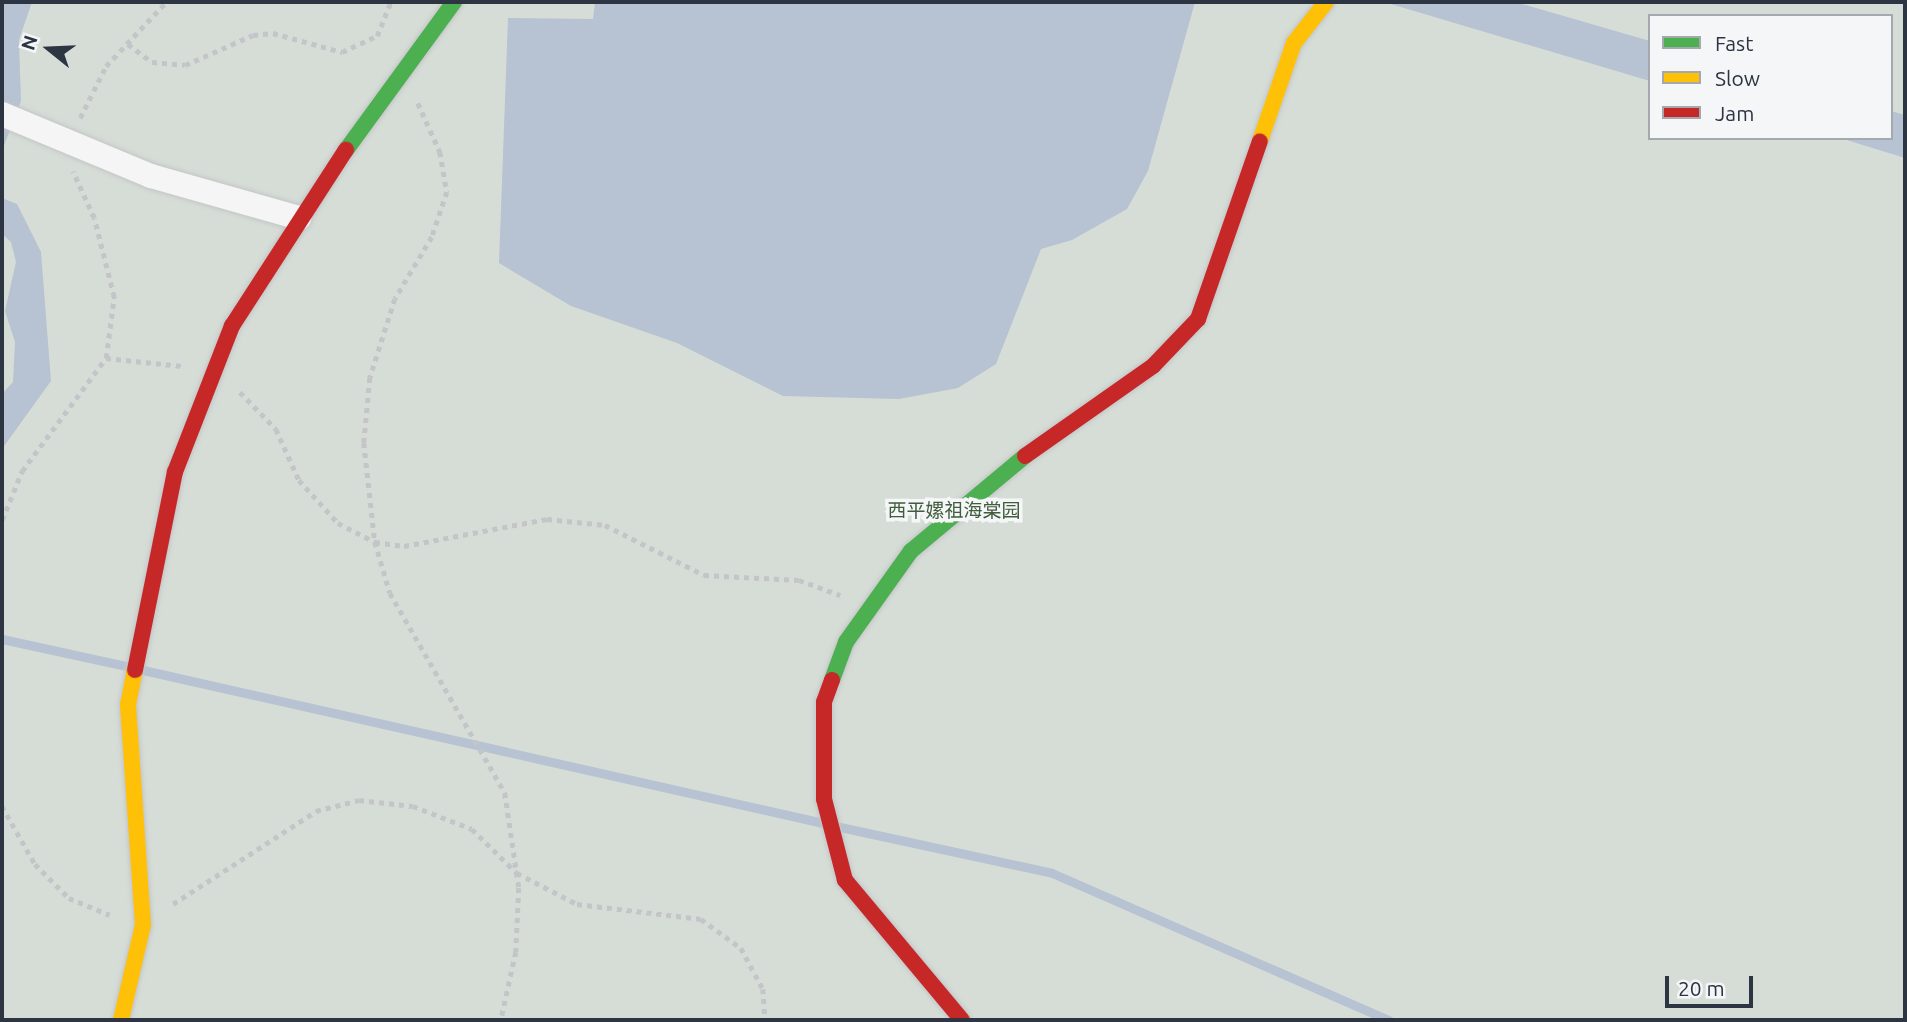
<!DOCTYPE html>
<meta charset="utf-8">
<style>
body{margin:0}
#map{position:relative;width:1907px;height:1022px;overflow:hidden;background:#e5e7ea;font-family:Ubuntu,"Noto Sans SC",sans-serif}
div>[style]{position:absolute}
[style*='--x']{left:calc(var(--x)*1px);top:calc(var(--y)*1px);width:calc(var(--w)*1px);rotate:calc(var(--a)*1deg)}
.green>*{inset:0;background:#d6ddd6}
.water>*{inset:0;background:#b7c2d2}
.stream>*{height:9px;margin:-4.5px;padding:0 4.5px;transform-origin:4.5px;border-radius:4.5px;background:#b7c2d2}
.path>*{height:4.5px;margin-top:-2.25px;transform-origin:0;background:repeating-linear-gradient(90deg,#c3c5c8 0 5px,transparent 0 10px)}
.roads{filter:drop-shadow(0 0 2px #c3c5c8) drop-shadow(0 0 2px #c3c5c8)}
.street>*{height:24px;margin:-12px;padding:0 12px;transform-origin:12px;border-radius:12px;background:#f5f5f6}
.fast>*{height:16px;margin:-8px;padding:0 8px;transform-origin:8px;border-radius:8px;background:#4caf50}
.slow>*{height:16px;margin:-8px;padding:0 8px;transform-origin:8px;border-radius:8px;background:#ffc107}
.jam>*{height:16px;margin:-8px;padding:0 8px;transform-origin:8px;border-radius:8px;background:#c62828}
span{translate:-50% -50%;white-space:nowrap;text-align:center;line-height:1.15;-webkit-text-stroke:7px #f4f6f8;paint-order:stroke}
.park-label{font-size:19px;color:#405d3c}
.frame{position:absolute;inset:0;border:4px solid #2d3442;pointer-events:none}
.legend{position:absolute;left:1648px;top:14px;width:245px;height:126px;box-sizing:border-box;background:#f4f6f8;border:2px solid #a4a8af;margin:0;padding:9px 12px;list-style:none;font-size:21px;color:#2d3442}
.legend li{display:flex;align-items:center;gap:14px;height:35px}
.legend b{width:35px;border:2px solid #a4a8af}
.north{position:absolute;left:14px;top:14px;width:70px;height:70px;-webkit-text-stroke:5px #f4f6f8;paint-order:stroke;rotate:288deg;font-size:19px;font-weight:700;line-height:28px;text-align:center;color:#2d3442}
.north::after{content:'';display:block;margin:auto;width:24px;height:32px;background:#2d3442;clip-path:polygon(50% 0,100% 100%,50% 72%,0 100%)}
.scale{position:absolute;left:1665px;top:976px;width:88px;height:32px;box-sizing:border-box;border:4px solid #2d3442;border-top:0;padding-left:9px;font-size:21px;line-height:24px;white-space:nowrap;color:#2d3442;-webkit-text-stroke:5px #f4f6f8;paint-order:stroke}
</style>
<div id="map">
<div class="green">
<i style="clip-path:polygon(evenodd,2px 2px,1905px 2px,1905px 1020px,2px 1020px,2px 2px,1650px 16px,1891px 16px,1891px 138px,1650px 138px,1650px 16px)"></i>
</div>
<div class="water">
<i style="clip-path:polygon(2px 2px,32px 2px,19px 40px,21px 101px,2px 151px)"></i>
<i style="clip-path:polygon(595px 2px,1195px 2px,1148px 171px,1127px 209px,1072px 240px,1041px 249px,996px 364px,958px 388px,899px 399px,783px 396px,677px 343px,571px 306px,499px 263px,508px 18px,593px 19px)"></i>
<i style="clip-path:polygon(1384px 2px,1515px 2px,1650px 41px,1650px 81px)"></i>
<i style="clip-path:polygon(1891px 111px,1905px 115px,1905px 158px,1840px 138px,1891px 138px)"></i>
<i style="clip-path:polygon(2px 198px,17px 204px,41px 252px,51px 381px,2px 449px,2px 394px,13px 382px,15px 342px,5px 311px,16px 262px,11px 242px,2px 234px)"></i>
</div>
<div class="stream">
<i style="--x:2;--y:639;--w:131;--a:12.3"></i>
<i style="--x:143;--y:670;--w:697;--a:12.68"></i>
<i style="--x:840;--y:827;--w:217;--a:12.2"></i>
<i style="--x:1052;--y:873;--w:368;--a:23.6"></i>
</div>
<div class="path">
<i style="--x:128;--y:44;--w:30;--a:37"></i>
<i style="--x:152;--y:62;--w:33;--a:5"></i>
<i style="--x:185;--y:65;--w:74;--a:-23.8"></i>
<i style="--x:253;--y:35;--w:20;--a:-6"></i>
<i style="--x:273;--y:33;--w:72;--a:15.4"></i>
<i style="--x:342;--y:52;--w:38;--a:-25"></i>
<i style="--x:377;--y:36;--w:37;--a:-68"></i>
<i style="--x:418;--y:103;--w:54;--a:65.8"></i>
<i style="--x:440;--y:152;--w:41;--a:80.1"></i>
<i style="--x:447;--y:192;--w:47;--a:108.4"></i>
<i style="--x:432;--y:237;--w:72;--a:120.8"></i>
<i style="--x:395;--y:299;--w:83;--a:107.6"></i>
<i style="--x:370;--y:378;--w:65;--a:95.3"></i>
<i style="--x:364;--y:443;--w:100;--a:83.7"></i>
<i style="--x:375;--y:542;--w:53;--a:73.6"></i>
<i style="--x:390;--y:593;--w:231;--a:60.1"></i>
<i style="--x:505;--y:793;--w:96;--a:81.6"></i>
<i style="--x:519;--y:888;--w:64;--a:92.7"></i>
<i style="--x:516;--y:952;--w:70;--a:102.4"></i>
<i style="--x:80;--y:118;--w:58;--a:-63.4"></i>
<i style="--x:106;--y:66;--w:88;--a:-46.8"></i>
<i style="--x:106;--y:358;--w:76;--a:6"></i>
<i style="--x:240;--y:392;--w:52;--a:45.8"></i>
<i style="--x:276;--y:429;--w:56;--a:65.7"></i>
<i style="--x:299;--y:480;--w:58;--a:47.8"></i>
<i style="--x:338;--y:523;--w:42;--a:27.2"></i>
<i style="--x:375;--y:542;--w:29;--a:8"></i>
<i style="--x:404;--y:546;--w:146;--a:-10.7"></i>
<i style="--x:547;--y:519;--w:58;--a:5.9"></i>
<i style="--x:605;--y:525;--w:111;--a:26.8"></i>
<i style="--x:704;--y:575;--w:95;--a:3"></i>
<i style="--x:799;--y:580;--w:44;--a:20.1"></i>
<i style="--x:2;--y:520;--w:53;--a:-67.8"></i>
<i style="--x:22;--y:471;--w:141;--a:-53.4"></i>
<i style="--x:106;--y:358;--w:62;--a:-82.5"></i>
<i style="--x:114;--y:297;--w:81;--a:-104.2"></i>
<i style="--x:94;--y:218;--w:51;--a:-114.5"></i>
<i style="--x:2;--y:806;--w:67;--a:60.4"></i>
<i style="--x:35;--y:864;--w:48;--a:45"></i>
<i style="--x:69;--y:898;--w:44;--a:22.5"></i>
<i style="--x:173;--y:904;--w:171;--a:-33"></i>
<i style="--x:316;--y:811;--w:44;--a:-14.3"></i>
<i style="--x:359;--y:800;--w:54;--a:6.3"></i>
<i style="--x:413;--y:806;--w:63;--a:21.3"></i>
<i style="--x:472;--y:829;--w:63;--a:44.4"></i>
<i style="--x:517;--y:873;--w:68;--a:27.3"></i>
<i style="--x:577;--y:904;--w:125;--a:6.9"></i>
<i style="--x:701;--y:919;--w:49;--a:35.9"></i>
<i style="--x:741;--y:948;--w:47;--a:61.8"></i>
<i style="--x:763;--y:989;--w:31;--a:86"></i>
</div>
<div class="roads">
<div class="street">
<i style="--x:2;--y:114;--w:161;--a:22.6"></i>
<i style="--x:151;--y:176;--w:154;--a:15.8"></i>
</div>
<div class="fast">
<i style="--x:346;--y:150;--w:183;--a:-53.9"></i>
<i style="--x:832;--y:680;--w:40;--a:-69.8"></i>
<i style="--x:846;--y:642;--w:112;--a:-54.5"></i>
<i style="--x:911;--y:551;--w:148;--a:-39.8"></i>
</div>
<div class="slow">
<i style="--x:1260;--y:141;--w:104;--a:-70.9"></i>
<i style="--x:1294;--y:43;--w:52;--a:-52"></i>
<i style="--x:121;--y:1020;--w:98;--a:-77"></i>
<i style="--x:143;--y:925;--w:221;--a:-93.9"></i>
<i style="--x:128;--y:705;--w:36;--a:-79"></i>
</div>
<div class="jam">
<i style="--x:1025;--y:456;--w:156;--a:-35.1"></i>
<i style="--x:1153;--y:366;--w:65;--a:-46.2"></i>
<i style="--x:1198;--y:319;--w:188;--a:-70.8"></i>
<i style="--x:135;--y:670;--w:202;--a:-78.6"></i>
<i style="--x:175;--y:472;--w:157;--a:-68.7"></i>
<i style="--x:232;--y:326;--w:210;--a:-57.1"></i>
<i style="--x:832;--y:680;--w:23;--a:110"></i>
<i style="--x:824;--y:702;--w:97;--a:90"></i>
<i style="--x:824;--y:799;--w:84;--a:75.5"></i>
<i style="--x:845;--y:880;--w:182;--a:50.1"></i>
</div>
</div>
<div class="park-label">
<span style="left:954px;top:511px">西平嫘祖海棠园</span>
</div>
<div class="frame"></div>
<ul class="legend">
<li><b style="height:9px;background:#4caf50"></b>Fast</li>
<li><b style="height:9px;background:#ffc107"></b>Slow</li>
<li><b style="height:9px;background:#c62828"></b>Jam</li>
</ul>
<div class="north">N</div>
<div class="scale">20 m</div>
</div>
